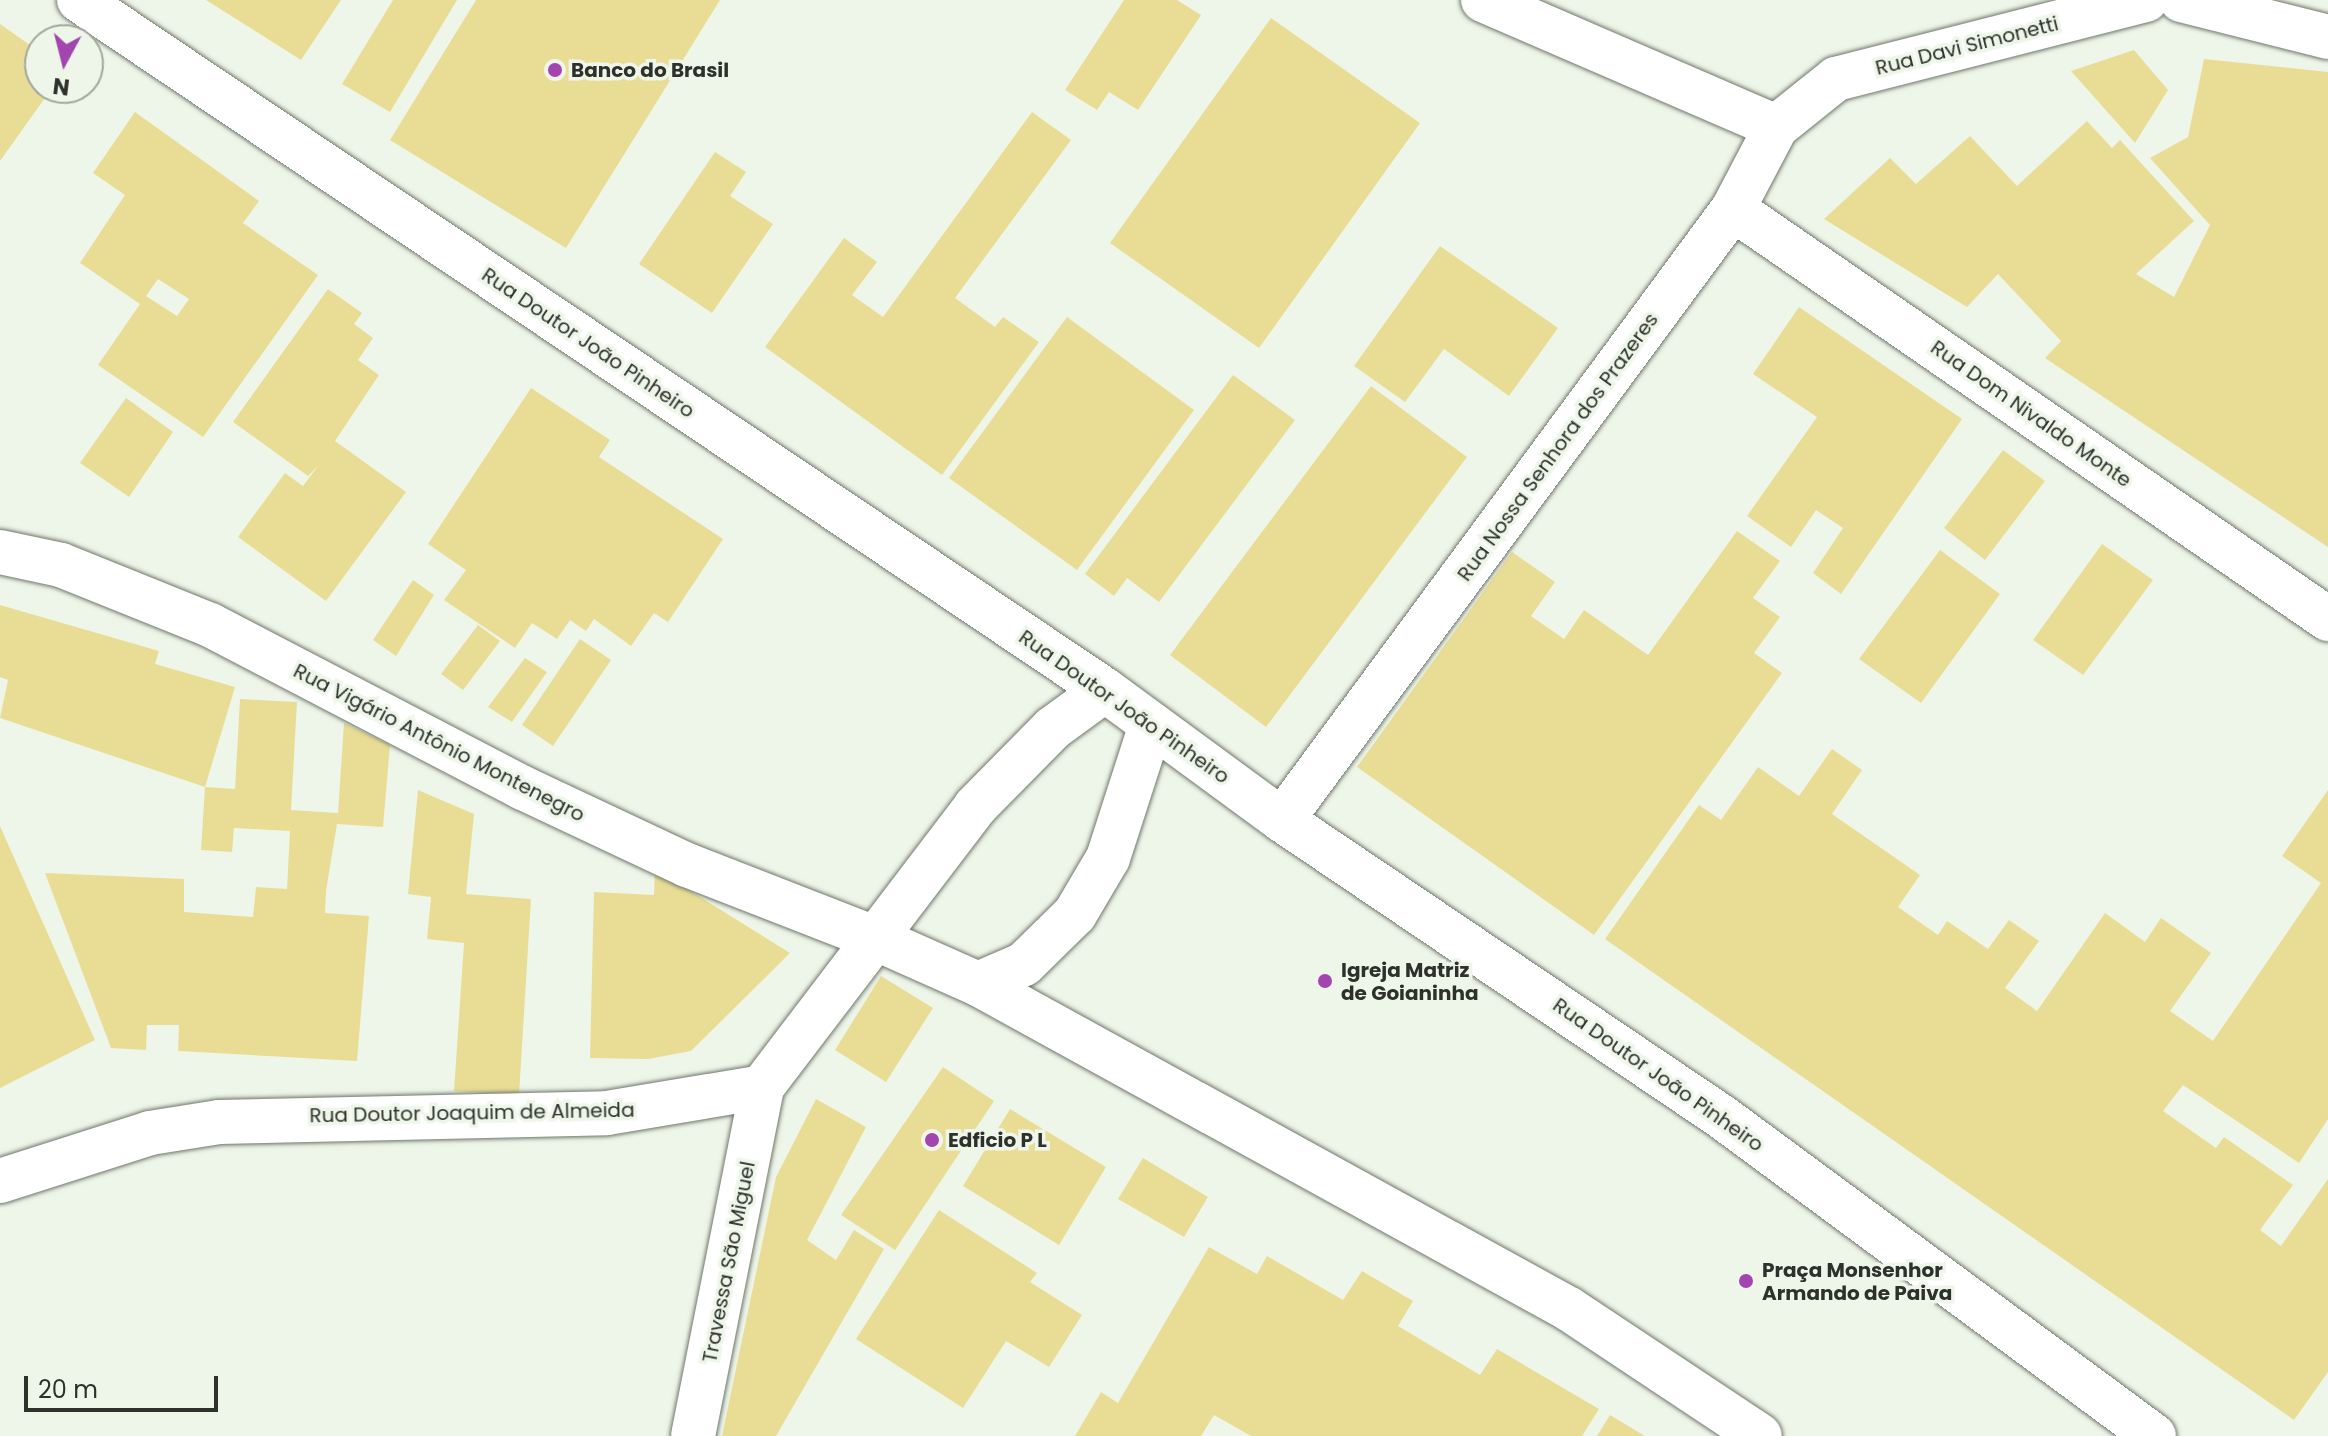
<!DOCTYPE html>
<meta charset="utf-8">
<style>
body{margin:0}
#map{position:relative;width:2328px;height:1436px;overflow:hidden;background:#eef6e9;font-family:Poppins,sans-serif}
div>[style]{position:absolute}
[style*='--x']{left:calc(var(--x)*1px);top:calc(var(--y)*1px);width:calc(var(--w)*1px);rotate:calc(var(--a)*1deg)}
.building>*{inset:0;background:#e9dd96}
.roads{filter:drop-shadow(0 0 2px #70776c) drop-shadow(0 0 2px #70776c)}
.street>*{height:44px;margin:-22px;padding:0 22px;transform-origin:22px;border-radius:22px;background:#fff}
.secondary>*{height:44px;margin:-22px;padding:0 22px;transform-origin:22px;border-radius:22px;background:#fff}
.dots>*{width:22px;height:22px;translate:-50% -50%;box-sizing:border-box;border:4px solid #eef6e9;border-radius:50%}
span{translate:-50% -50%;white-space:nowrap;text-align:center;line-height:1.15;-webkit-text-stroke:7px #eef6e9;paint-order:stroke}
.street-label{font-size:20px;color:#2d302b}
.poi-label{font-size:20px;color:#2d302b;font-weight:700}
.left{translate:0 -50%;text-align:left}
.north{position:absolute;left:24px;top:24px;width:80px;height:80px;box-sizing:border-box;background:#eef6e9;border:2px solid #a1a79d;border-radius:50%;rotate:187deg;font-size:22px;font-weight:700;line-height:32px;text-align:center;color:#2d302b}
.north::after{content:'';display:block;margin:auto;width:28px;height:36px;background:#a245af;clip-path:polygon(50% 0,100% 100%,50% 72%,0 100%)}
.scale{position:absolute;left:24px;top:1376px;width:194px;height:36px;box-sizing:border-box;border:4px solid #2d302b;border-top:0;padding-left:10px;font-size:24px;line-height:28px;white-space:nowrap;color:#2d302b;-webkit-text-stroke:6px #eef6e9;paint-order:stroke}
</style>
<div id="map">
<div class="building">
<i style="clip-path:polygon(206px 0,341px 0,301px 60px)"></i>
<i style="clip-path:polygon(393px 0,457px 0,390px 112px,342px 84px)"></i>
<i style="clip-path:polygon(476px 0,720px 0,566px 248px,390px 140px)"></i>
<i style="clip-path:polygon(1124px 0,1177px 0,1201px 15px,1138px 110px,1109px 92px,1097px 110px,1065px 90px)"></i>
<i style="clip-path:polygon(1271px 18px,1420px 123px,1259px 348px,1110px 243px)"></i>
<i style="clip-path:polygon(0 24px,40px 52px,40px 88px,52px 88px,0 161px)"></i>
<i style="clip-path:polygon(2134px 50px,2168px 90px,2135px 143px,2071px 71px)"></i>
<i style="clip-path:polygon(2204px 59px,2328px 72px,2328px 547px,2045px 358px,2061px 341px,1998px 274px,1967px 307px,1824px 219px,1890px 158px,1916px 184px,1970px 136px,2017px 186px,2087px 121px,2112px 148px,2120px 140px,2194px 221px,2136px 274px,2174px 297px,2210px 225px,2150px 158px,2188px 137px)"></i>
<i style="clip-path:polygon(evenodd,135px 112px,259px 201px,243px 223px,318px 275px,203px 437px,98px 365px,140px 304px,80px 263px,125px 195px,93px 173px,135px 112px,158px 279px,189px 299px,177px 316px,146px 296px,158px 279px)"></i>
<i style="clip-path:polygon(1032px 112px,1071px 140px,955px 298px,995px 327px,1003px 317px,1039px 342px,942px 475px,765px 347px,844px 238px,877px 262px,852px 295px,883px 317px)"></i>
<i style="clip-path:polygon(715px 152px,746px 172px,730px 196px,773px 224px,712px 313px,639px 264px)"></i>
<i style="clip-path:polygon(1440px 246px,1558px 328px,1509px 396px,1444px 349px,1405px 402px,1354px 366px)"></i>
<i style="clip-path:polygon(328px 289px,362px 313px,354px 324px,373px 338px,358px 360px,379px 375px,335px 441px,406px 492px,326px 601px,238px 537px,285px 473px,303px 486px,318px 466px,308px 476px,233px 422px)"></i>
<i style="clip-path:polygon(1799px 307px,1962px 419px,1841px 594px,1813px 573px,1843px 528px,1816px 510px,1791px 547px,1747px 516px,1817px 417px,1753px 374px)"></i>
<i style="clip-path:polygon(1067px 317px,1194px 410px,1077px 570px,949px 478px)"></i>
<i style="clip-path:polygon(1233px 375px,1295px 420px,1159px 602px,1127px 578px,1114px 596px,1085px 574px)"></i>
<i style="clip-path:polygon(1371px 386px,1467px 457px,1266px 727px,1170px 655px)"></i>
<i style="clip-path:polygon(531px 388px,610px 440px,599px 457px,723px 539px,668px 622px,654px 613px,631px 646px,594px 619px,586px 631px,570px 620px,557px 639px,532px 623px,515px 648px,444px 600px,466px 570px,428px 544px)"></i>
<i style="clip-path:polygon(126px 398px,173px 432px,129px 497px,80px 463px)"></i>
<i style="clip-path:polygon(2003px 450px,2045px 481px,1985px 560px,1944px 528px)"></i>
<i style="clip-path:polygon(1737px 531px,1780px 561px,1753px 598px,1780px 617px,1754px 653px,1782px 673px,1594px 935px,1357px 767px,1512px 552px,1555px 582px,1531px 616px,1564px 639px,1584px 610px,1648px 655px)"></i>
<i style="clip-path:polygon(2102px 544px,2153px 580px,2083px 675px,2033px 640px)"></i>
<i style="clip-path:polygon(1940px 550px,2000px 594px,1921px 703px,1859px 659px)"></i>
<i style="clip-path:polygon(413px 580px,434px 595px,396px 656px,373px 640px)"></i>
<i style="clip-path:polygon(0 605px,159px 651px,155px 664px,235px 687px,205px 787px,0 718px,8px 680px,0 677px)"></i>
<i style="clip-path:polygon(478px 625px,500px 641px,463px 690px,441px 674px)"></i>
<i style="clip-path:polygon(580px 639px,611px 660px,553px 746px,522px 725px)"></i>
<i style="clip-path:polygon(525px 658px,547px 672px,512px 722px,488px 707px)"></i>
<i style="clip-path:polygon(240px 699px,297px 702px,291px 810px,338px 813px,344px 723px,390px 745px,383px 827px,337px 824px,326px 891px,325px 913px,369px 916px,357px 1061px,178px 1051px,179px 1025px,147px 1025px,146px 1050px,111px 1048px,45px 873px,184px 879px,184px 912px,253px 917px,256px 887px,287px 889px,290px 831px,234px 828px,232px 852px,201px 850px,205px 787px,235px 789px)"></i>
<i style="clip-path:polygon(1832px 749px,1862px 770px,1832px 814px,1920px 875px,1898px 907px,1938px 935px,1947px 921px,1988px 949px,2009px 920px,2039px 941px,2005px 988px,2037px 1011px,2105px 913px,2145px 942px,2161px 918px,2211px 953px,2170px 1011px,2213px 1041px,2321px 883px,2282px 856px,2328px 790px,2328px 1119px,2299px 1163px,2183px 1085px,2163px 1111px,2216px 1148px,2224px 1137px,2293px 1185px,2260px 1230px,2281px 1246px,2328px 1179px,2328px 1372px,2294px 1420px,1605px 939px,1699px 805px,1721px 820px,1758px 767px,1799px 796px)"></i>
<i style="clip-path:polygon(418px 790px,474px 814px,466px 894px,531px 899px,519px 1095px,454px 1091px,464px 943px,427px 939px,431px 897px,408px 894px)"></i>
<i style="clip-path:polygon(0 826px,95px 1040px,0 1088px)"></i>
<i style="clip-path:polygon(655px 869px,790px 953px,691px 1051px,648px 1059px,590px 1058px,594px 892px,654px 895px)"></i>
<i style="clip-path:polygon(881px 976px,933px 1008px,886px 1082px,835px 1050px)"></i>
<i style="clip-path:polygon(943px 1067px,994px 1101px,895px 1250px,841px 1215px)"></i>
<i style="clip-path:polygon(816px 1099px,866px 1127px,807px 1240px,836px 1260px,854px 1230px,884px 1249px,776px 1436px,722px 1436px,776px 1177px)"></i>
<i style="clip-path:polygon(1010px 1109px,1106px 1167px,1059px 1245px,963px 1186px)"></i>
<i style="clip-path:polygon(1143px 1158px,1208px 1197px,1184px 1237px,1118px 1199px)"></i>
<i style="clip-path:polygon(939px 1210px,1037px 1273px,1030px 1282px,1082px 1315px,1049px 1367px,1006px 1341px,963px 1408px,856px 1339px)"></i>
<i style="clip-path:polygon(1209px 1247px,1257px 1274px,1267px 1256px,1343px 1300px,1362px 1271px,1413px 1301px,1398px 1326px,1480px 1375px,1497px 1349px,1599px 1409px,1582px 1436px,1251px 1436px,1214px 1415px,1201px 1436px,1075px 1436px,1101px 1392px,1118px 1403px)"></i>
<i style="clip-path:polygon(1610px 1415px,1645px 1436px,1597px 1436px)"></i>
</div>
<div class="roads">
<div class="street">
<i style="--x:1483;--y:0;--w:319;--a:23.4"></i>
<i style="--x:2181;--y:0;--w:152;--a:14.1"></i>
<i style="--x:1733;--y:209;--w:723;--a:34.57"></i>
<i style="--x:0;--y:552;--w:62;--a:12"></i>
<i style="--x:61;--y:565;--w:161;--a:21.9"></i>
<i style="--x:210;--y:625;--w:353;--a:27.5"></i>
<i style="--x:523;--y:788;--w:181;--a:25.2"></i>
<i style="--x:687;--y:865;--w:204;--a:21.3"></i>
<i style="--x:1282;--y:820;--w:759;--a:-53.57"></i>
<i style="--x:1733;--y:209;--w:93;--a:-62.3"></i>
<i style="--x:1776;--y:127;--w:77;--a:-38.7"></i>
<i style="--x:1836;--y:79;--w:320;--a:-14.3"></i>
<i style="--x:693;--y:1436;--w:356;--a:-78.8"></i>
</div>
<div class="secondary">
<i style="--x:79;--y:0;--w:1236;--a:33.92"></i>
<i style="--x:1105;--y:690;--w:220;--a:36.3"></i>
<i style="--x:1282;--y:820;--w:531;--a:34.02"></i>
<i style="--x:1722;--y:1117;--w:537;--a:36.44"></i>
<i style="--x:877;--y:939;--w:111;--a:24"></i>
<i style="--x:978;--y:984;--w:674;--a:28.81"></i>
<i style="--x:1569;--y:1309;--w:229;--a:33.6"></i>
<i style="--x:978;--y:984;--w:50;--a:-23.5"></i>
<i style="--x:1024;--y:964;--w:71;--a:-44.4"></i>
<i style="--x:1075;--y:914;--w:65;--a:-59.5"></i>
<i style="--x:1108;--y:858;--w:140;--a:-72.1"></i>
<i style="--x:0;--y:1181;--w:157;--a:-17.7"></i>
<i style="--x:150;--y:1133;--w:70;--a:-9.1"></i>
<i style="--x:219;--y:1122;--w:388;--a:-1.3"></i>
<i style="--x:607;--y:1113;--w:157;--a:-9.5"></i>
<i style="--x:762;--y:1087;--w:352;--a:-52.7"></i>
<i style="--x:975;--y:807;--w:111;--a:-45.4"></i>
<i style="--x:1053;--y:728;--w:64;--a:-36.2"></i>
</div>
</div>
<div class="dots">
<i style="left:555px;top:70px;background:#a245af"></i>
<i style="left:1325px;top:981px;background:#a245af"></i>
<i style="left:932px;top:1140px;background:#a245af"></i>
<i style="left:1746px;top:1281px;background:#a245af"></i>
</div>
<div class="street-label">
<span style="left:1967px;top:46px;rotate:-14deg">Rua Davi Simonetti</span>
<span style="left:588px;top:343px;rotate:34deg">Rua Doutor João Pinheiro</span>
<span style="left:2031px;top:414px;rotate:35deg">Rua Dom Nivaldo Monte</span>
<span style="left:1558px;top:447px;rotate:-54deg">Rua Nossa Senhora dos Prazeres</span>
<span style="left:1124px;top:707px;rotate:35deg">Rua Doutor João Pinheiro</span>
<span style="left:439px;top:743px;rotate:27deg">Rua Vigário Antônio Montenegro</span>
<span style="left:1658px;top:1075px;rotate:35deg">Rua Doutor João Pinheiro</span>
<span style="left:472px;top:1113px;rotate:-1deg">Rua Doutor Joaquim de Almeida</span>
<span style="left:729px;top:1262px;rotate:-79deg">Travessa São Miguel</span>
</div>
<div class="poi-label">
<span class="left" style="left:571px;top:70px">Banco do Brasil</span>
<span class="left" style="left:1341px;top:982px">Igreja Matriz<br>de Goianinha</span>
<span class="left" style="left:948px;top:1140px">Edficio P L</span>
<span class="left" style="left:1762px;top:1282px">Praça Monsenhor<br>Armando de Paiva</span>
</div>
<div class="north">N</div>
<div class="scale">20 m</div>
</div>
